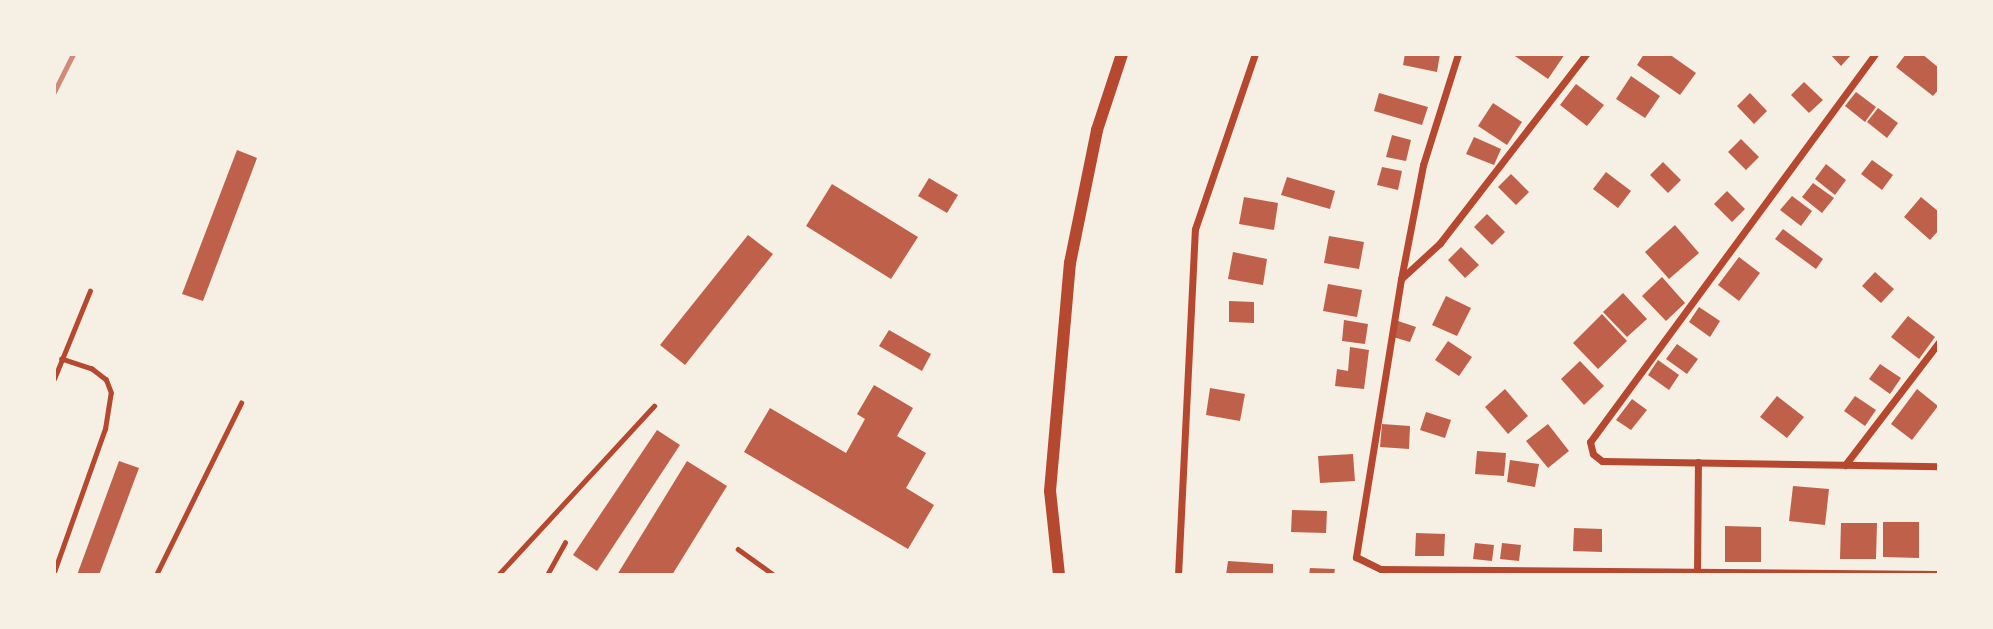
<!DOCTYPE html>
<style>
body{margin:0}
#map{position:relative;width:1993px;height:629px;overflow:hidden;background:#f6efe4;font-family:Overpass,sans-serif}
div>[style]{position:absolute}
[style*='--x']{left:calc(var(--x)*1px);top:calc(var(--y)*1px);width:calc(var(--w)*1px);rotate:calc(var(--a)*1deg)}
.building>*{inset:0;background:#bf614a}
.service>*{height:4.5px;margin:-2.25px;padding:0 2.25px;transform-origin:2.25px;border-radius:2.25px;background:#b5482f}
.minor>*{height:7px;margin:-3.5px;padding:0 3.5px;transform-origin:3.5px;border-radius:3.5px;background:#b5482f}
.primary>*{height:12px;margin:-6px;padding:0 6px;transform-origin:6px;border-radius:6px;background:#b5482f}
.rail>*{height:5px;margin:-2.5px;padding:0 2.5px;transform-origin:2.5px;border-radius:2.5px;background:#cf8b77}
span{translate:-50% -50%;white-space:nowrap;text-align:center;line-height:1.15;-webkit-text-stroke:5px #f6efe4;paint-order:stroke}
.frame{position:absolute;inset:0;border:56px solid #f6efe4;pointer-events:none}
</style>
<div id="map">
<div class="building">
<i style="clip-path:polygon(1405px 54px,1440px 54px,1437px 72px,1403px 65px)"></i>
<i style="clip-path:polygon(1512px 54px,1565px 54px,1548px 79px)"></i>
<i style="clip-path:polygon(1644px 54px,1669px 54px,1696px 73px,1680px 95px,1637px 65px)"></i>
<i style="clip-path:polygon(1830px 54px,1852px 54px,1841px 66px)"></i>
<i style="clip-path:polygon(1906px 54px,1922px 54px,1939px 68px,1939px 89px,1933px 96px,1896px 67px)"></i>
<i style="clip-path:polygon(1631px 76px,1660px 96px,1645px 118px,1616px 99px)"></i>
<i style="clip-path:polygon(1804px 82px,1823px 100px,1809px 113px,1791px 95px)"></i>
<i style="clip-path:polygon(1576px 84px,1604px 105px,1587px 126px,1560px 105px)"></i>
<i style="clip-path:polygon(1856px 92px,1876px 107px,1865px 122px,1845px 106px)"></i>
<i style="clip-path:polygon(1379px 93px,1428px 107px,1422px 125px,1374px 111px)"></i>
<i style="clip-path:polygon(1750px 93px,1767px 111px,1754px 124px,1737px 106px)"></i>
<i style="clip-path:polygon(1493px 103px,1522px 122px,1507px 145px,1478px 126px)"></i>
<i style="clip-path:polygon(1878px 108px,1898px 123px,1887px 138px,1867px 122px)"></i>
<i style="clip-path:polygon(1392px 135px,1411px 140px,1406px 161px,1386px 157px)"></i>
<i style="clip-path:polygon(1474px 137px,1501px 149px,1494px 165px,1466px 154px)"></i>
<i style="clip-path:polygon(1741px 139px,1759px 157px,1746px 170px,1728px 152px)"></i>
<i style="clip-path:polygon(237px 150px,257px 158px,203px 301px,182px 294px)"></i>
<i style="clip-path:polygon(1872px 160px,1893px 175px,1882px 190px,1861px 174px)"></i>
<i style="clip-path:polygon(1663px 162px,1681px 180px,1668px 193px,1650px 175px)"></i>
<i style="clip-path:polygon(1826px 164px,1846px 180px,1835px 195px,1815px 179px)"></i>
<i style="clip-path:polygon(1382px 167px,1402px 171px,1398px 190px,1377px 185px)"></i>
<i style="clip-path:polygon(1606px 172px,1631px 191px,1618px 208px,1593px 189px)"></i>
<i style="clip-path:polygon(1511px 174px,1529px 192px,1516px 205px,1498px 187px)"></i>
<i style="clip-path:polygon(1287px 177px,1335px 191px,1330px 209px,1281px 195px)"></i>
<i style="clip-path:polygon(929px 178px,958px 195px,947px 213px,918px 196px)"></i>
<i style="clip-path:polygon(1813px 183px,1834px 198px,1822px 213px,1802px 197px)"></i>
<i style="clip-path:polygon(832px 184px,918px 237px,891px 279px,806px 226px)"></i>
<i style="clip-path:polygon(1727px 191px,1745px 209px,1732px 222px,1714px 204px)"></i>
<i style="clip-path:polygon(1792px 196px,1812px 211px,1801px 226px,1780px 210px)"></i>
<i style="clip-path:polygon(1244px 197px,1278px 203px,1274px 230px,1239px 224px)"></i>
<i style="clip-path:polygon(1921px 197px,1939px 212px,1939px 230px,1930px 240px,1904px 217px)"></i>
<i style="clip-path:polygon(1487px 214px,1505px 232px,1492px 245px,1474px 227px)"></i>
<i style="clip-path:polygon(1675px 225px,1699px 253px,1669px 279px,1645px 252px)"></i>
<i style="clip-path:polygon(1783px 229px,1823px 259px,1816px 269px,1775px 239px)"></i>
<i style="clip-path:polygon(748px 235px,773px 254px,685px 365px,660px 345px)"></i>
<i style="clip-path:polygon(1329px 236px,1364px 242px,1359px 269px,1324px 263px)"></i>
<i style="clip-path:polygon(1461px 247px,1479px 265px,1465px 278px,1448px 260px)"></i>
<i style="clip-path:polygon(1233px 252px,1267px 259px,1263px 285px,1228px 279px)"></i>
<i style="clip-path:polygon(1739px 257px,1760px 273px,1739px 301px,1718px 285px)"></i>
<i style="clip-path:polygon(1875px 272px,1894px 289px,1881px 303px,1862px 286px)"></i>
<i style="clip-path:polygon(1662px 277px,1685px 303px,1666px 321px,1642px 296px)"></i>
<i style="clip-path:polygon(1328px 284px,1362px 290px,1357px 317px,1323px 311px)"></i>
<i style="clip-path:polygon(1623px 293px,1647px 319px,1627px 337px,1603px 312px)"></i>
<i style="clip-path:polygon(1446px 296px,1471px 308px,1457px 336px,1432px 325px)"></i>
<i style="clip-path:polygon(1229px 301px,1254px 302px,1254px 323px,1229px 322px)"></i>
<i style="clip-path:polygon(1699px 307px,1720px 321px,1710px 337px,1689px 322px)"></i>
<i style="clip-path:polygon(1602px 314px,1627px 341px,1598px 369px,1573px 343px)"></i>
<i style="clip-path:polygon(1908px 316px,1935px 337px,1919px 359px,1891px 337px)"></i>
<i style="clip-path:polygon(1344px 320px,1368px 324px,1365px 344px,1342px 341px)"></i>
<i style="clip-path:polygon(1398px 321px,1416px 327px,1410px 342px,1393px 337px)"></i>
<i style="clip-path:polygon(889px 330px,931px 354px,922px 371px,879px 346px)"></i>
<i style="clip-path:polygon(1448px 341px,1472px 357px,1459px 376px,1435px 360px)"></i>
<i style="clip-path:polygon(1677px 344px,1698px 359px,1687px 374px,1666px 359px)"></i>
<i style="clip-path:polygon(1350px 347px,1369px 350px,1364px 389px,1335px 386px,1337px 369px,1348px 371px)"></i>
<i style="clip-path:polygon(1658px 360px,1679px 375px,1669px 390px,1648px 375px)"></i>
<i style="clip-path:polygon(1580px 361px,1604px 386px,1584px 405px,1561px 379px)"></i>
<i style="clip-path:polygon(1880px 364px,1901px 378px,1890px 394px,1869px 379px)"></i>
<i style="clip-path:polygon(874px 385px,913px 408px,897px 436px,926px 453px,906px 488px,934px 505px,908px 549px,744px 452px,770px 408px,846px 453px,865px 419px,857px 414px)"></i>
<i style="clip-path:polygon(1210px 388px,1245px 394px,1240px 421px,1206px 415px)"></i>
<i style="clip-path:polygon(1505px 389px,1528px 416px,1508px 434px,1485px 407px)"></i>
<i style="clip-path:polygon(1917px 389px,1938px 406px,1912px 440px,1891px 424px)"></i>
<i style="clip-path:polygon(1777px 396px,1804px 417px,1787px 438px,1760px 417px)"></i>
<i style="clip-path:polygon(1855px 396px,1876px 410px,1865px 426px,1844px 411px)"></i>
<i style="clip-path:polygon(1632px 399px,1647px 410px,1631px 430px,1616px 420px)"></i>
<i style="clip-path:polygon(1426px 412px,1451px 420px,1445px 438px,1420px 430px)"></i>
<i style="clip-path:polygon(1382px 424px,1410px 426px,1409px 449px,1380px 447px)"></i>
<i style="clip-path:polygon(1548px 424px,1569px 451px,1548px 468px,1526px 441px)"></i>
<i style="clip-path:polygon(657px 430px,680px 445px,597px 571px,573px 555px)"></i>
<i style="clip-path:polygon(1477px 451px,1506px 453px,1504px 476px,1475px 474px)"></i>
<i style="clip-path:polygon(1353px 454px,1355px 481px,1320px 483px,1318px 456px)"></i>
<i style="clip-path:polygon(1510px 460px,1539px 464px,1535px 487px,1507px 482px)"></i>
<i style="clip-path:polygon(119px 461px,139px 468px,99px 575px,77px 575px)"></i>
<i style="clip-path:polygon(687px 461px,727px 486px,672px 575px,617px 575px)"></i>
<i style="clip-path:polygon(1793px 486px,1829px 489px,1825px 525px,1789px 521px)"></i>
<i style="clip-path:polygon(1292px 510px,1327px 511px,1326px 533px,1291px 532px)"></i>
<i style="clip-path:polygon(1883px 522px,1919px 522px,1919px 558px,1883px 557px)"></i>
<i style="clip-path:polygon(1841px 523px,1877px 523px,1876px 559px,1840px 559px)"></i>
<i style="clip-path:polygon(1725px 526px,1761px 527px,1761px 562px,1725px 562px)"></i>
<i style="clip-path:polygon(1574px 528px,1602px 529px,1602px 552px,1573px 551px)"></i>
<i style="clip-path:polygon(1416px 533px,1445px 534px,1444px 556px,1415px 556px)"></i>
<i style="clip-path:polygon(1475px 543px,1494px 545px,1492px 561px,1473px 559px)"></i>
<i style="clip-path:polygon(1502px 543px,1521px 545px,1519px 561px,1500px 559px)"></i>
<i style="clip-path:polygon(1228px 561px,1273px 564px,1273px 575px,1226px 575px)"></i>
<i style="clip-path:polygon(1310px 568px,1335px 569px,1334px 575px,1309px 575px)"></i>
</div>
<div class="service">
<i style="--x:54;--y:379;--w:95;--a:-67.8"></i>
<i style="--x:738;--y:549;--w:44;--a:35.8"></i>
<i style="--x:54;--y:572;--w:152;--a:-70.4"></i>
<i style="--x:105;--y:429;--w:36;--a:-81"></i>
<i style="--x:111;--y:393;--w:14;--a:-111"></i>
<i style="--x:106;--y:380;--w:18;--a:-142"></i>
<i style="--x:92;--y:369;--w:32;--a:-162"></i>
<i style="--x:156;--y:575;--w:192;--a:-63.7"></i>
<i style="--x:498;--y:575;--w:230;--a:-47.3"></i>
<i style="--x:547;--y:575;--w:37;--a:-61"></i>
</div>
<div class="minor">
<i style="--x:1458;--y:54;--w:116;--a:107.5"></i>
<i style="--x:1423;--y:165;--w:116;--a:100.9"></i>
<i style="--x:1401;--y:279;--w:282;--a:99.2"></i>
<i style="--x:1356;--y:557;--w:28;--a:26"></i>
<i style="--x:1381;--y:569;--w:558;--a:0.51"></i>
<i style="--x:1875;--y:54;--w:481;--a:126.3"></i>
<i style="--x:1590;--y:442;--w:12;--a:76"></i>
<i style="--x:1593;--y:454;--w:11;--a:38"></i>
<i style="--x:1602;--y:461;--w:337;--a:0.9"></i>
<i style="--x:1402;--y:278;--w:52;--a:-42.6"></i>
<i style="--x:1440;--y:243;--w:239;--a:-52.3"></i>
<i style="--x:1845;--y:465;--w:155;--a:-52.6"></i>
<i style="--x:1697;--y:573;--w:111;--a:-89.5"></i>
<i style="--x:1178;--y:575;--w:346;--a:-87.2"></i>
<i style="--x:1195;--y:229;--w:185;--a:-71.1"></i>
</div>
<div class="primary">
<i style="--x:1059;--y:575;--w:84;--a:-96.1"></i>
<i style="--x:1050;--y:491;--w:229;--a:-85"></i>
<i style="--x:1070;--y:263;--w:136;--a:-78.5"></i>
<i style="--x:1097;--y:130;--w:80;--a:-71.8"></i>
</div>
<div class="rail">
<i style="--x:54;--y:92;--w:42;--a:-63.4"></i>
</div>
<div class="frame"></div>
</div>
